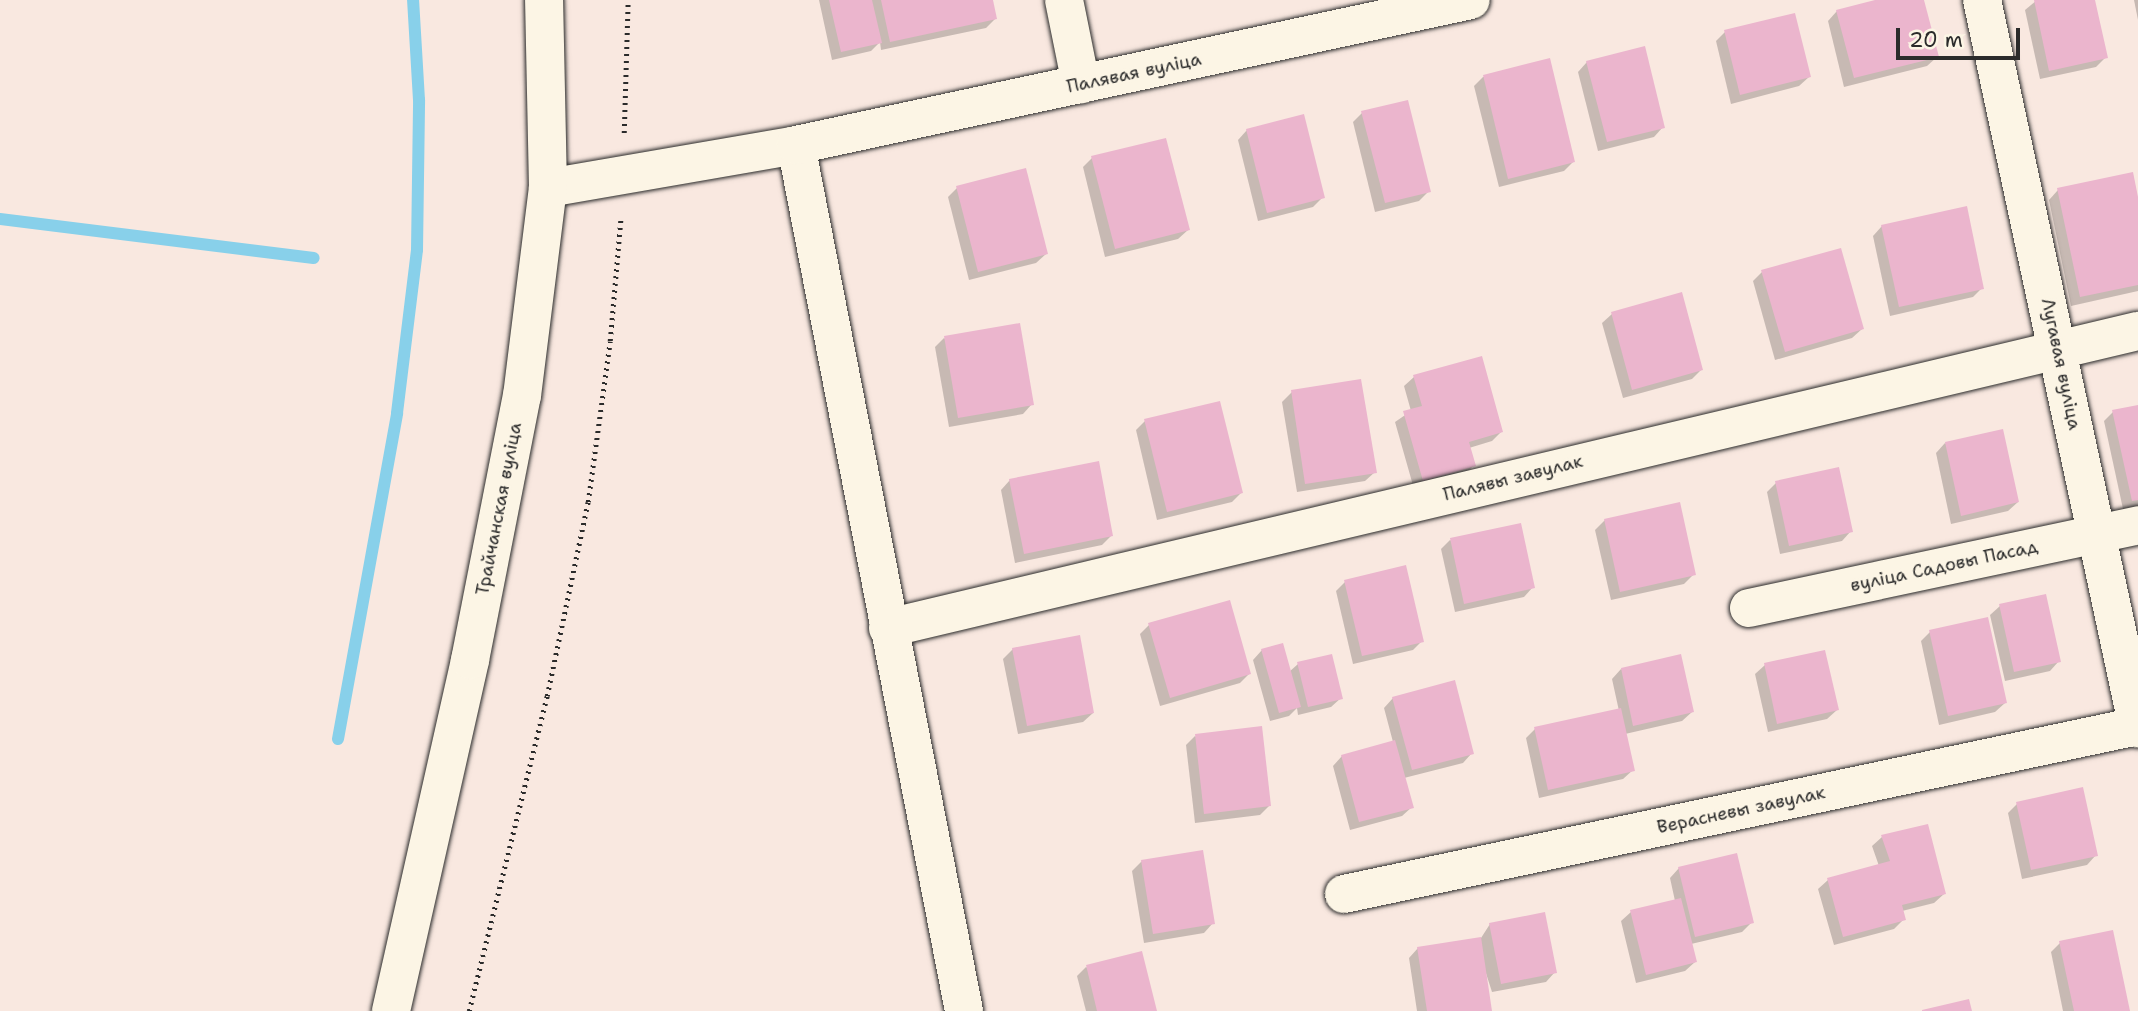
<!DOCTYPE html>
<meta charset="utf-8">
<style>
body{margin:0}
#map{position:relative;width:2138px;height:1011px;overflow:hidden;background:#f9e8e0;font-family:"Shantell Sans",sans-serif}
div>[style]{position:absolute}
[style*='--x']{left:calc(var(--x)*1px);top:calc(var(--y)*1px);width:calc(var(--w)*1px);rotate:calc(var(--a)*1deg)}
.shadow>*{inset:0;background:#0003}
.stream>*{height:12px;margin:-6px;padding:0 6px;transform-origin:6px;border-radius:6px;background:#88d0ea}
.building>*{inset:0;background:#ebb5cd}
.path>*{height:4.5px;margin-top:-2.25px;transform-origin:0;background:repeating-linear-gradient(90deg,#2b2b2b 0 2px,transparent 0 7px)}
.roads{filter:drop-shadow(0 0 2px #2b2b2b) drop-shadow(0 0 2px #2b2b2b)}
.minor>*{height:38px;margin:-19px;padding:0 19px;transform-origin:19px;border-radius:19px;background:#fcf5e5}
span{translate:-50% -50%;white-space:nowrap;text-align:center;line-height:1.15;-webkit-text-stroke:5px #fcf5e5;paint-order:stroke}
.street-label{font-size:18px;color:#2b2b2b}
.scale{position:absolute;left:1896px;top:28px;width:124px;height:32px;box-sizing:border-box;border:4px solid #2b2b2b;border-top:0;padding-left:9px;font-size:21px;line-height:24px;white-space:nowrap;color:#2b2b2b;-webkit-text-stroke:5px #fcf5e5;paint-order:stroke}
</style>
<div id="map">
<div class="shadow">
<i style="clip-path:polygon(819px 0,991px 0,995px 19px,986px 28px,881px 50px,880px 42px,871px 51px,832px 60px)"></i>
<i style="clip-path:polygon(1882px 0,1922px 0,1937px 57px,1927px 66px,1844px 87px,1828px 21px,1837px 11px)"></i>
<i style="clip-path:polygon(2037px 0,2093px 0,2106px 57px,2096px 67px,2040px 79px,2025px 10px)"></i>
<i style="clip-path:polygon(2134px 0,2138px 0,2138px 20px)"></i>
<i style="clip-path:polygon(1725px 32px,1809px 77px,1799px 86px,1731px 104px,1716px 41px)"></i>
<i style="clip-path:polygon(1548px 61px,1574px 161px,1564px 171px,1499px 187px,1474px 86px,1483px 77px)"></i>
<i style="clip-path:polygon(1587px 62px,1663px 127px,1654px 137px,1598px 151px,1578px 72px)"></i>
<i style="clip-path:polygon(1362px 113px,1429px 191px,1419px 201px,1375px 212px,1353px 122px)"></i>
<i style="clip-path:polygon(1247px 130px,1323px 197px,1313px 207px,1258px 221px,1238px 140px)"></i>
<i style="clip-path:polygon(1092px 158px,1188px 230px,1178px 239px,1105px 257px,1083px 167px)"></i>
<i style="clip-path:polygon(957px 188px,1046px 254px,1036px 263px,969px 280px,948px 197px)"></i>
<i style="clip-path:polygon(2058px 190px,2138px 206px,2138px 291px,2071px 306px,2049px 200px)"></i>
<i style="clip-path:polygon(1882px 226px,1982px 288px,1973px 297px,1890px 316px,1873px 236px)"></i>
<i style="clip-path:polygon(1762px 272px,1862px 329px,1852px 338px,1775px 360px,1753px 281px)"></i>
<i style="clip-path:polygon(1612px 314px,1702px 369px,1692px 379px,1623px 398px,1602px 323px)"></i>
<i style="clip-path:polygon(944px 338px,1032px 404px,1023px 414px,949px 427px,935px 347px)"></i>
<i style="clip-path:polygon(1414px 377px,1501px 432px,1492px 441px,1469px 448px,1474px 465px,1464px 475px,1414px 489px,1395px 422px,1411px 411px,1404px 386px)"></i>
<i style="clip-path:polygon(1292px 392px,1375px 472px,1365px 481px,1297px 492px,1282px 402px)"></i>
<i style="clip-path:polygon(2138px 406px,2138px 506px,2123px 509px,2104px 421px,2113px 412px)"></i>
<i style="clip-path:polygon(1145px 421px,1241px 493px,1232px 502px,1157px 520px,1136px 430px)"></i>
<i style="clip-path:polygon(1945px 443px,2018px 502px,2008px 511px,1951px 524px,1936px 453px)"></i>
<i style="clip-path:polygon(1010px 480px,1111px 536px,1102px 545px,1015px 563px,1001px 490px)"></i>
<i style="clip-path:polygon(1776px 483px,1851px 531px,1842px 541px,1780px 554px,1767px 492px)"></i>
<i style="clip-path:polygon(1605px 520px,1694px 574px,1684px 584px,1611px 600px,1595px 530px)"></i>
<i style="clip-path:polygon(1450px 540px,1533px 587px,1524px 597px,1455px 612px,1441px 549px)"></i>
<i style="clip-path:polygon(1345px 582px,1422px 641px,1413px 650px,1353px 664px,1336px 591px)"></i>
<i style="clip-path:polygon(2000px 606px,2059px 661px,2050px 671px,2005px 681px,1990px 615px)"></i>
<i style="clip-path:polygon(1149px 625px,1249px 674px,1240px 683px,1160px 706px,1140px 634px)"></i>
<i style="clip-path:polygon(1930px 632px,2005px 703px,1995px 712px,1939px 725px,1921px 641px)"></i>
<i style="clip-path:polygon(1013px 649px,1093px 713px,1083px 722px,1018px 734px,1003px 659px)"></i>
<i style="clip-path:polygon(1262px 650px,1289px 672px,1298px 664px,1341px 698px,1331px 707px,1298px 715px,1297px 708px,1289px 716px,1270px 721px,1253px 660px)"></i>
<i style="clip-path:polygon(1765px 665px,1837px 710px,1827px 719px,1768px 732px,1755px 674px)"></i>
<i style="clip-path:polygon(1621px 669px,1692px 712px,1682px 721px,1625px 734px,1633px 770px,1623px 779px,1539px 798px,1526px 738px,1535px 729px,1619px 711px,1612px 679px)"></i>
<i style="clip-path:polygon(1393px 698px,1472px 753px,1463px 763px,1404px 778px,1412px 807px,1402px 816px,1350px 830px,1333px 766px,1342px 756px,1393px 742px,1384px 708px)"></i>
<i style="clip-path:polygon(1195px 736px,1269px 806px,1260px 815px,1195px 823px,1186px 745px)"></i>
<i style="clip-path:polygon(2017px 804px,2096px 855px,2087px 865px,2022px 879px,2008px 813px)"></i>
<i style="clip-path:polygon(1882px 837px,1944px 894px,1934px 903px,1902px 911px,1904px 919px,1894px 929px,1834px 945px,1818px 889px,1828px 880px,1879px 866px,1872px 846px)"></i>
<i style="clip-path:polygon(1142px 861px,1213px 923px,1204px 933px,1144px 943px,1132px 871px)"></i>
<i style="clip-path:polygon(1679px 868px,1752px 922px,1742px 932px,1691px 944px,1695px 962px,1685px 971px,1636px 983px,1621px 921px,1631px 912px,1675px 901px,1670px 878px)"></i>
<i style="clip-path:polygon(1490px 924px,1555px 972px,1546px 982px,1492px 992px,1483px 964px,1490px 1011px,1417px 1011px,1409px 958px,1418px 948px,1481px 938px)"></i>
<i style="clip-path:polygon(2060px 943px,2128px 1011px,2063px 1011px,2051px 952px)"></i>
<i style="clip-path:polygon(1086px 967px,1155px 1011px,1086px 1011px,1077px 976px)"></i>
</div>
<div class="stream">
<i style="--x:0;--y:219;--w:316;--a:7.1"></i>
<i style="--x:338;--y:739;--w:331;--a:-79.7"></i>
<i style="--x:397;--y:413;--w:164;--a:-83"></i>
<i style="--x:417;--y:250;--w:150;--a:-89.2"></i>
<i style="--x:419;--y:100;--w:100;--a:-93.4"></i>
</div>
<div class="building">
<i style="clip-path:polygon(829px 0,872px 0,882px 43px,841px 52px)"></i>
<i style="clip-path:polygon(881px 0,993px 0,997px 19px,890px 42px)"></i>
<i style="clip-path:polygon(1875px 0,1924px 0,1939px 57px,1854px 78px,1836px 10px)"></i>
<i style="clip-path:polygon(2034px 0,2095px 0,2108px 58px,2049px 71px)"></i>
<i style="clip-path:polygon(1795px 13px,1811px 77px,1740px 95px,1724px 30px)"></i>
<i style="clip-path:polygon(1645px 46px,1665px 128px,1607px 142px,1586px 61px)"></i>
<i style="clip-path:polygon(1550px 58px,1575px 162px,1508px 179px,1483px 75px)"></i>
<i style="clip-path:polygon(1408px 100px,1431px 192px,1385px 203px,1361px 111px)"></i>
<i style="clip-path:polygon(1304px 114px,1325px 198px,1267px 213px,1246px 129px)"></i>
<i style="clip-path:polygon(1166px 138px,1190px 230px,1115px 249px,1091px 156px)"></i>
<i style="clip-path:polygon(1026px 168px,1048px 254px,978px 272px,956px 186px)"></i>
<i style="clip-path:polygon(2133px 172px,2138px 197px,2138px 285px,2080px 297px,2057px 188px)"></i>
<i style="clip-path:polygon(1967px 206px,1984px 289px,1899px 307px,1881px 225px)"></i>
<i style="clip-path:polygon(1841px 248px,1864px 329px,1785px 352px,1761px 270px)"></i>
<i style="clip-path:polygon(1682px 292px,1703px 370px,1632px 390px,1611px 312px)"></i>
<i style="clip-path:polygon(1020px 323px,1034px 405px,958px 418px,944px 336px)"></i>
<i style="clip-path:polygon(1482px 356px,1503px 432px,1469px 442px,1476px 466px,1423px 481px,1403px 411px,1422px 406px,1413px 375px)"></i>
<i style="clip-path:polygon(1361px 379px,1377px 473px,1305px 484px,1291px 390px)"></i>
<i style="clip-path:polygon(1220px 401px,1243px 493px,1167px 512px,1144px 419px)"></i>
<i style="clip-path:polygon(2138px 405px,2138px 500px,2132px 501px,2112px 410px)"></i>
<i style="clip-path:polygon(2003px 429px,2019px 502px,1961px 516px,1945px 442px)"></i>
<i style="clip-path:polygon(1099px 461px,1113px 536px,1024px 554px,1009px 479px)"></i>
<i style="clip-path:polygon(1839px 467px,1853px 532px,1789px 546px,1775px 481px)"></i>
<i style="clip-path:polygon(1680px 502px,1696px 575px,1620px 592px,1604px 519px)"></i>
<i style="clip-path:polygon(1521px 523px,1535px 588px,1464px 604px,1450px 538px)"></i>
<i style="clip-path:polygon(1406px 565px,1424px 642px,1362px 656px,1344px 580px)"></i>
<i style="clip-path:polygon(2046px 594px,2061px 662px,2014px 672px,1999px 604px)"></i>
<i style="clip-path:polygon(1230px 600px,1251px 674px,1170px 698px,1148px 623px)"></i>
<i style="clip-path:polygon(1988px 617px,2007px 703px,1948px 716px,1929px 630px)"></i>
<i style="clip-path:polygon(1080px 635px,1094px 713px,1027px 726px,1012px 648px)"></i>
<i style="clip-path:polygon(1283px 643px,1301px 707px,1279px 713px,1261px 649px)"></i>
<i style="clip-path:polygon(1825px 650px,1839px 710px,1777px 724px,1764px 663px)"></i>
<i style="clip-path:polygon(1332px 654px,1343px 699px,1308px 707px,1297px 662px)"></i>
<i style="clip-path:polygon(1681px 654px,1694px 712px,1633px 726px,1621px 668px)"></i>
<i style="clip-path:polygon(1455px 680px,1474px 754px,1412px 770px,1392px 697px)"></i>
<i style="clip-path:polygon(1621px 708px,1635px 771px,1548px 790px,1534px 727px)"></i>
<i style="clip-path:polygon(1262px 726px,1271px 806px,1204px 814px,1195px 734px)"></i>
<i style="clip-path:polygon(1395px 740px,1414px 808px,1359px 822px,1341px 755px)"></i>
<i style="clip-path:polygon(2083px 787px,2098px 856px,2031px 870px,2016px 802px)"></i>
<i style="clip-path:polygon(1928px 824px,1946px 894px,1902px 905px,1906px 920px,1843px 937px,1827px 878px,1890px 861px,1881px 835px)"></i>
<i style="clip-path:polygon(1203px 850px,1215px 924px,1153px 934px,1141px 860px)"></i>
<i style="clip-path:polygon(1737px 853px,1754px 923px,1695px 937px,1678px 867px)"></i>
<i style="clip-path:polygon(1681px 898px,1697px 962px,1646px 975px,1630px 910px)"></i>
<i style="clip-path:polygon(1545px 912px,1557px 973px,1501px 984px,1489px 923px)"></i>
<i style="clip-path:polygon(2113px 930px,2130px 1011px,2074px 1011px,2059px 941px)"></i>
<i style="clip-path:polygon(1481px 937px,1492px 1011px,1427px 1011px,1417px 947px)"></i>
<i style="clip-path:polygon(1142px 951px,1157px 1011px,1097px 1011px,1086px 965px)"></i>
<i style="clip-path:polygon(1969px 999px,1972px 1011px,1922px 1011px,1922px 1010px)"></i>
</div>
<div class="path">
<i style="--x:624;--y:133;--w:133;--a:-88.3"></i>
<i style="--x:469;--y:1011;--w:325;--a:-76.1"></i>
<i style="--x:547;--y:696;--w:198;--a:-78.1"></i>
<i style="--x:588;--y:502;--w:162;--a:-82.2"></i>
<i style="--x:610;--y:341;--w:125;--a:-85"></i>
</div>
<div class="roads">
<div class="minor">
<i style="--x:1064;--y:0;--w:86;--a:78.6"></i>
<i style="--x:1982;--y:0;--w:745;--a:77.91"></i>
<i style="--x:796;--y:145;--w:882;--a:79.02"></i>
<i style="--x:548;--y:188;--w:252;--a:-9.8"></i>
<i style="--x:796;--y:145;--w:690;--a:-12.12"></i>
<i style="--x:1749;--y:608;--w:398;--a:-12"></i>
<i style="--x:888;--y:628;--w:1285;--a:-13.37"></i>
<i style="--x:1344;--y:894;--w:812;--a:-11.95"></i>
<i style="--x:391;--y:1011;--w:360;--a:-77.3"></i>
<i style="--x:470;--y:660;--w:269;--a:-78.9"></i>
<i style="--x:522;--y:396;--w:210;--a:-82.9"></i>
<i style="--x:548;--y:188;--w:188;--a:-91.2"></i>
</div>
</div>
<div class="street-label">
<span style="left:1134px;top:73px;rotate:-12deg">Палявая вуліца</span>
<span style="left:2061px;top:364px;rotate:78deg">Лугавая вуліца</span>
<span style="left:1513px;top:478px;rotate:-14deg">Палявы завулак</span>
<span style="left:499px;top:509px;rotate:-79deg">Трайчанская вуліца</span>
<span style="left:1944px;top:566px;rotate:-12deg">вуліца Садовы Пасад</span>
<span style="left:1741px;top:810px;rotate:-12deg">Верасневы завулак</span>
</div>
<div class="scale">20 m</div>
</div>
